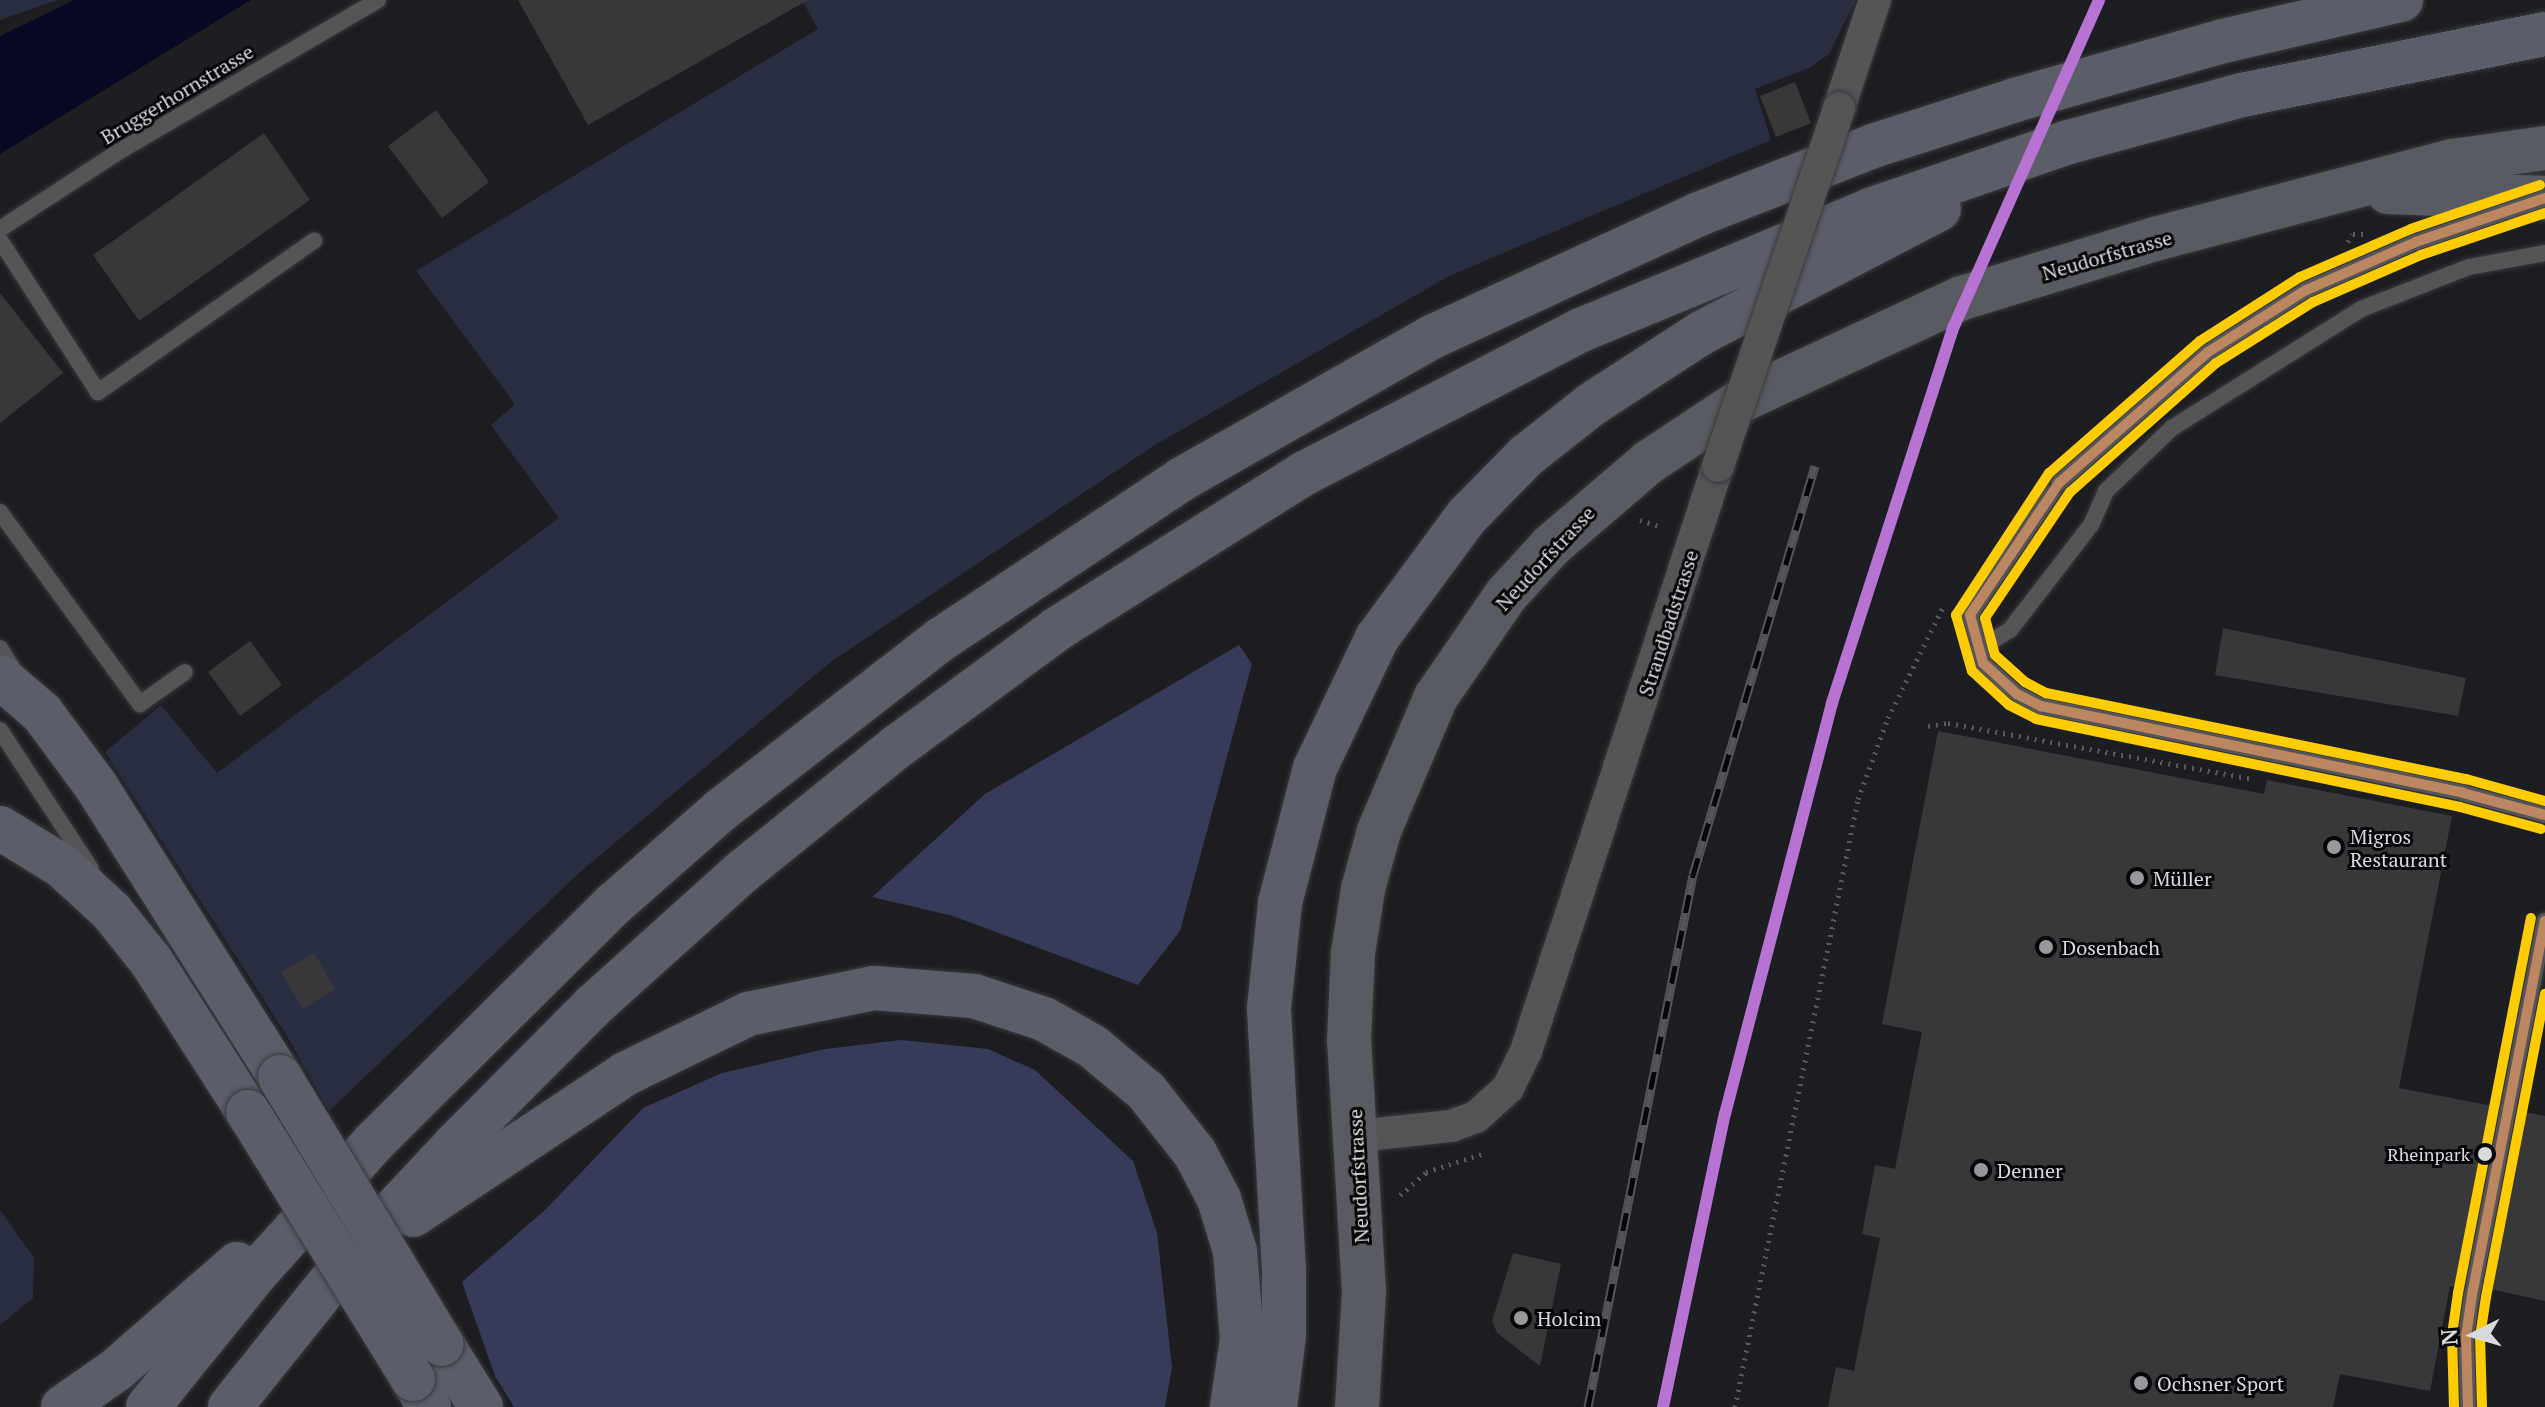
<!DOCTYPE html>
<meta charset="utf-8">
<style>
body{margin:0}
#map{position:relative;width:2545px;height:1407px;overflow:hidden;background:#1d1e22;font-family:"PT Serif",serif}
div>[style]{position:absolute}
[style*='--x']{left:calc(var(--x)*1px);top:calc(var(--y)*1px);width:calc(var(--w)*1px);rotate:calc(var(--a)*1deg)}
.green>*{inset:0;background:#2a2e42}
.forest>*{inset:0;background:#353b58}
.water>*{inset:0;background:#070922}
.building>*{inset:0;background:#38383b}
.path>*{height:5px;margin-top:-2.5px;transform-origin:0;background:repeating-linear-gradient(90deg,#58595c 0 2px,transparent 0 8px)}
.roads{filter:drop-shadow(0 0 2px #393a3d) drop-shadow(0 0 2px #393a3d)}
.lane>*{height:16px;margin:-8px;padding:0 8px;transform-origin:8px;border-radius:8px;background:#555558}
.street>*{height:32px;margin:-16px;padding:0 16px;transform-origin:16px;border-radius:16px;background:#555558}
.secondary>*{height:44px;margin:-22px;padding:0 22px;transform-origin:22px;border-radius:22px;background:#595b62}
.highway>*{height:44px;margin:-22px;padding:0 22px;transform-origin:22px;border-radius:22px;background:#5b5d68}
.rail>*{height:9px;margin-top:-4.5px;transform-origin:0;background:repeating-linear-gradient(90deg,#07070a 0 18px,#545558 0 36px);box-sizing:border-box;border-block:2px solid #545558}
.bridges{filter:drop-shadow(0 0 2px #393a3d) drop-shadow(0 0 2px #393a3d)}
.lane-bridge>*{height:16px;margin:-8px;padding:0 8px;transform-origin:8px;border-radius:8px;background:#555558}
.street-bridge>*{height:32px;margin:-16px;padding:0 16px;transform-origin:16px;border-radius:16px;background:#555558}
.highway-bridge>*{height:44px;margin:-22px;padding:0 22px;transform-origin:22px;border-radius:22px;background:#5b5d68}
.bus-1>*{height:10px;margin:-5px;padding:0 5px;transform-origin:5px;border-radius:5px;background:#bb8660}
.bus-2>*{height:10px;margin:-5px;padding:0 5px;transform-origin:5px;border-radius:5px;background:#fc0}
.bus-3>*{height:10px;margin:-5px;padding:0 5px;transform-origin:5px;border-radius:5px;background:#fc0}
.rail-1>*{height:12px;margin:-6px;padding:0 6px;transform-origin:6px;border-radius:6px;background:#b673d3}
.dots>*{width:22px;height:22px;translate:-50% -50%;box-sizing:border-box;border:4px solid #07070a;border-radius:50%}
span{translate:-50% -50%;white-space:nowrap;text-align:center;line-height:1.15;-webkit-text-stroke:6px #07070a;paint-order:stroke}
.bus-label{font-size:18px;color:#d9dadf}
.right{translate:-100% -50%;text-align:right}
.street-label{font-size:20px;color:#d9dadf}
.poi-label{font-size:20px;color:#d9dadf}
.left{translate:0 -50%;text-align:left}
.north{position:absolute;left:2433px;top:1295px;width:80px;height:80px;-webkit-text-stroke:6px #07070a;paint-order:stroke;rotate:265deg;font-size:22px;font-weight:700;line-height:32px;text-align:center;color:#d9dadf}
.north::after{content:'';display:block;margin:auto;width:28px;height:36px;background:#d9dadf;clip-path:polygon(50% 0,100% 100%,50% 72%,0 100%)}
</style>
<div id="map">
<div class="green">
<i style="clip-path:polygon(0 0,57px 0,0 20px)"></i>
<i style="clip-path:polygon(802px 0,1856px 0,1829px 54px,1811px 67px,1755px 89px,1771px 140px,1449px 276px,1155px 445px,832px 661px,580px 872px,329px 1111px,287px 1036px,105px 752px,161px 705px,217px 773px,559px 518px,491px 425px,515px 404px,416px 271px,818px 29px)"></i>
<i style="clip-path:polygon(0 1210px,34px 1258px,33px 1298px,0 1325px)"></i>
</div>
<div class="forest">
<i style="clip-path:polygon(1239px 645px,1252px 664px,1180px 931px,1138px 985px,953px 916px,872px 897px,985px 794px)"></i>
<i style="clip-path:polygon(901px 1040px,988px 1049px,1035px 1070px,1133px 1161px,1157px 1233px,1172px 1367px,1165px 1407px,514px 1407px,495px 1376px,462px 1282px,546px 1209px,643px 1108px,722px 1073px,825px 1049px)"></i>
</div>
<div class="water">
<i style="clip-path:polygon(74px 0,251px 0,0 154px,0 36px)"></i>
</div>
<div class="building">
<i style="clip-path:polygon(518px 0,808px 0,588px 125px)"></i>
<i style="clip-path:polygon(1795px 82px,1811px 123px,1776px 137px,1760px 96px)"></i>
<i style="clip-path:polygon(436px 110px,489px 182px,442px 218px,388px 146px)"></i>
<i style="clip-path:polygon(264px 133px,310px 200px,139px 321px,93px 255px)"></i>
<i style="clip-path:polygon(0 293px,63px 373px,0 423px)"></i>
<i style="clip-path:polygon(2223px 628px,2466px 678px,2458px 716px,2215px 675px)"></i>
<i style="clip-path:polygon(250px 641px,282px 685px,240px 716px,208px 672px)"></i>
<i style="clip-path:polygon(1938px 731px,2264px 794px,2267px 780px,2452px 816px,2399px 1088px,2498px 1107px,2462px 1289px,2450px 1286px,2430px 1391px,2340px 1374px,2333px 1407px,1828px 1407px,1836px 1367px,1854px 1371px,1880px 1238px,1862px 1234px,1875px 1165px,1895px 1169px,1922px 1032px,1882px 1024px)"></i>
<i style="clip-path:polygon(314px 953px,335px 989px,303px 1009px,281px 972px)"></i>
<i style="clip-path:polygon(2519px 1111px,2545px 1116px,2545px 1301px,2485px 1288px)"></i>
<i style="clip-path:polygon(1513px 1253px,1561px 1264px,1540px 1366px,1497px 1333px,1492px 1321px)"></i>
</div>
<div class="path">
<i style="--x:2348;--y:242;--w:9;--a:-58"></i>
<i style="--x:2353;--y:234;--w:12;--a:0"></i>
<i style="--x:1640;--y:520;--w:22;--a:18"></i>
<i style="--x:1928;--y:726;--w:20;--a:-9"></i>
<i style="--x:1948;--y:723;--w:310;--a:10.4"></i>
<i style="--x:1400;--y:1195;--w:35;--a:-41"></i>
<i style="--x:1426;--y:1172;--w:59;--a:-17.8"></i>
<i style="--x:1735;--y:1407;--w:620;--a:-78.56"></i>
<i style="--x:1858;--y:799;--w:86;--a:-69.7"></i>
<i style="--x:1888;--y:718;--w:124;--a:-63.6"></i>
</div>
<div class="roads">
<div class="lane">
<i style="--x:0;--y:229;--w:141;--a:-33.1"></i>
<i style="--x:118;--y:152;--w:301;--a:-30.3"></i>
<i style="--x:0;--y:240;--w:181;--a:57.2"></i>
<i style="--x:98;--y:392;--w:264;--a:-35"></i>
<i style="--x:2059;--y:483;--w:159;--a:124"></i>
<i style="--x:1970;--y:615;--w:50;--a:74.8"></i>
<i style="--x:1983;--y:663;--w:46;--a:42.4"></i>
<i style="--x:2017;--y:694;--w:27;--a:27"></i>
<i style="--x:2041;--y:706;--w:431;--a:11.6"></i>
<i style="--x:2463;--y:793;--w:85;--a:15"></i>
<i style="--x:0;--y:512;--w:238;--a:53.9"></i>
<i style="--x:140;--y:704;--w:55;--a:-35.4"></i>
<i style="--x:0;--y:648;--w:28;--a:58"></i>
<i style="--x:1976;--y:651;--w:40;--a:-32"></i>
<i style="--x:2010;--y:630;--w:133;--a:-52.4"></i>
<i style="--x:2091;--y:525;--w:37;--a:-66"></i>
<i style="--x:2106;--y:491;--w:91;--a:-43.7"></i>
<i style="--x:2172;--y:428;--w:223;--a:-32.2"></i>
<i style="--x:2361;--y:309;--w:116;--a:-21.3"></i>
<i style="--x:2469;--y:267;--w:77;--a:-10.4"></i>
<i style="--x:0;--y:730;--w:166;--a:56.8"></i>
<i style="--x:2468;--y:1407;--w:71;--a:-91.6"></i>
<i style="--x:2466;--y:1336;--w:41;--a:-81.7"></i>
<i style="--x:2472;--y:1295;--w:381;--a:-79"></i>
</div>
<div class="street">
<i style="--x:1839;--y:108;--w:114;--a:-71.6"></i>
<i style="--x:1357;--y:1136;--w:95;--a:-6.1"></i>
<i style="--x:1451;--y:1126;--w:27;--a:-20"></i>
<i style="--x:1476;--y:1117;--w:43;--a:-42.2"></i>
<i style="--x:1508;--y:1088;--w:41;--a:-64.1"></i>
<i style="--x:1526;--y:1051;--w:616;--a:-71.83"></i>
</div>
<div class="secondary">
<i style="--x:2388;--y:192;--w:157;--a:2.2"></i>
<i style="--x:1357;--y:1407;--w:116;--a:-86.5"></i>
<i style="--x:1364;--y:1291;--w:251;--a:-93.4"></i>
<i style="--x:1349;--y:1040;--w:87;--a:-87.4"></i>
<i style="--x:1353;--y:953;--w:65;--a:-81.1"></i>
<i style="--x:1363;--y:889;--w:60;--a:-74.6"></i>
<i style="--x:1379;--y:831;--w:146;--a:-67"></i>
<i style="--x:1436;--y:697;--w:124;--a:-55.5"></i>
<i style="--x:1506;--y:595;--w:68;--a:-47.4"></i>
<i style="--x:1552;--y:545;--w:128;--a:-40.6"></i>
<i style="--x:1649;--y:462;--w:114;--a:-33.6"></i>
<i style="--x:1744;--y:399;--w:240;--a:-24.9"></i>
<i style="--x:1962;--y:298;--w:202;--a:-17"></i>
<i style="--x:2155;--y:239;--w:308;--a:-14.7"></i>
<i style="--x:2453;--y:161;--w:93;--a:-8"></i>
</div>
<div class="highway">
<i style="--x:0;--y:677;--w:55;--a:40.6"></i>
<i style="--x:42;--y:713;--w:91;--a:53.5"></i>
<i style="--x:96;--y:786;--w:344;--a:57.7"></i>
<i style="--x:0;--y:828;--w:73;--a:31.5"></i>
<i style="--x:62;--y:866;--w:67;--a:42.6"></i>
<i style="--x:111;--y:911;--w:64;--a:51.3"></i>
<i style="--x:151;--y:961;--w:179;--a:57.3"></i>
<i style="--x:413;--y:1215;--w:255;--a:-33.6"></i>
<i style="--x:625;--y:1074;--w:137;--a:-26"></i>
<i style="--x:748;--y:1014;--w:129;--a:-11.7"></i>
<i style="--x:874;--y:988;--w:100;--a:4.6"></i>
<i style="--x:974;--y:996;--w:74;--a:18.2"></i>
<i style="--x:1044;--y:1019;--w:55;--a:29.4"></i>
<i style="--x:1092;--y:1046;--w:70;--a:39.8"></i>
<i style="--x:1146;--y:1091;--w:79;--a:51.7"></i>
<i style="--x:1195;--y:1153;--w:52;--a:62.4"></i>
<i style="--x:1219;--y:1199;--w:54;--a:72.9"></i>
<i style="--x:1235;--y:1251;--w:88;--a:85.5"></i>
<i style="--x:1242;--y:1339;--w:69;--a:98.4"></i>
<i style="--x:442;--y:1344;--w:74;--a:58.2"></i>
<i style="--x:413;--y:1379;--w:32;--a:60"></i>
<i style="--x:63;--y:1407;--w:65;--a:-34.9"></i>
<i style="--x:116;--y:1370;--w:161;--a:-41.2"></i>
<i style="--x:148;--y:1407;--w:172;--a:-51.1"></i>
<i style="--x:256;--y:1273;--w:175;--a:-48"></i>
<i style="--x:373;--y:1143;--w:341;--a:-44.8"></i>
<i style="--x:615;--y:903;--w:141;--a:-41.3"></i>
<i style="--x:721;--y:810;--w:277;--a:-37.8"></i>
<i style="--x:940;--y:640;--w:291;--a:-33.6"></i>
<i style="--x:1182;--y:479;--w:290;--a:-29.6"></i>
<i style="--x:1434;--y:336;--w:292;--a:-24.7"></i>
<i style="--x:1699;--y:214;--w:187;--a:-21.3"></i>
<i style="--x:1873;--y:146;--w:149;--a:-17.9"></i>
<i style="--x:2015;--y:100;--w:216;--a:-15.8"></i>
<i style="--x:2223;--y:41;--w:183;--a:-13"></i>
<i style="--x:230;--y:1407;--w:193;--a:-51.3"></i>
<i style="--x:351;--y:1256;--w:151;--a:-46.9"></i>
<i style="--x:454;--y:1146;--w:197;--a:-45.2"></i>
<i style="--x:593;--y:1006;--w:202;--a:-42"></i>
<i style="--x:743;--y:871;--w:199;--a:-38.9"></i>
<i style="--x:898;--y:746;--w:197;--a:-36.3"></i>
<i style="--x:1057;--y:629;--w:293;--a:-32.2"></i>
<i style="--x:1305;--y:473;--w:311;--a:-27.4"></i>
<i style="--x:1581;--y:330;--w:313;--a:-22.5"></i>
<i style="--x:1870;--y:210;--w:210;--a:-18.9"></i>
<i style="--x:2069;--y:142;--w:179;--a:-15.2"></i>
<i style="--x:2242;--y:95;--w:309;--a:-11.4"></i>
<i style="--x:1275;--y:1407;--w:72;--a:-82.8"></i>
<i style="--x:1284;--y:1336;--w:66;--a:-90"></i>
<i style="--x:1284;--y:1270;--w:262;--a:-93.3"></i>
<i style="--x:1269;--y:1008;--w:106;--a:-84"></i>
<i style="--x:1280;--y:903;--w:139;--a:-75.5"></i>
<i style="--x:1315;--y:768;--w:144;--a:-64.5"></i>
<i style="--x:1377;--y:638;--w:152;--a:-53.6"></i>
<i style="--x:1467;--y:516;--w:84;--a:-45.5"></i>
<i style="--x:1526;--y:456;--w:84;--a:-38.2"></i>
<i style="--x:1592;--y:404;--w:132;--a:-33"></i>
<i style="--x:1703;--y:332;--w:266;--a:-27.5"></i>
</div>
</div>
<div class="rail">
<i style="--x:1588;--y:1407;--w:542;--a:-78.84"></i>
<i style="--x:1693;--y:875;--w:427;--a:-73.4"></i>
</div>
<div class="bridges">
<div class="lane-bridge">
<i style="--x:2059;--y:483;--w:198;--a:-41.3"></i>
<i style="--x:2208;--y:352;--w:116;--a:-32.3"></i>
<i style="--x:2306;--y:290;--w:120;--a:-23.6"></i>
<i style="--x:2416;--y:242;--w:136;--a:-18.8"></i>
</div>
<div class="street-bridge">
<i style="--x:1718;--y:466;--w:378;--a:-71.3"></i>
</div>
<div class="highway-bridge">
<i style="--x:280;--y:1077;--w:312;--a:58.8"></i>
<i style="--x:248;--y:1112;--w:314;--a:58.3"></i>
</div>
</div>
<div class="bus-1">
<i style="--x:2545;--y:198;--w:136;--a:161.2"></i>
<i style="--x:2416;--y:242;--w:120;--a:156.4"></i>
<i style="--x:2306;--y:290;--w:116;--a:147.7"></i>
<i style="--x:2208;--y:352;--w:198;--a:138.7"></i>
<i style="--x:2059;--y:483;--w:159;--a:124"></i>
<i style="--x:1970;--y:615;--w:50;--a:74.8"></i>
<i style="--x:1983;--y:663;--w:46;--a:42.4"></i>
<i style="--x:2017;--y:694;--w:27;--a:27"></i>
<i style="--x:2041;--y:706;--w:431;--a:11.6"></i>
<i style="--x:2463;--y:793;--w:85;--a:15"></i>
<i style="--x:2468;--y:1407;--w:71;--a:-91.6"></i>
<i style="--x:2466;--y:1336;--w:41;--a:-81.7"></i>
<i style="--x:2472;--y:1295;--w:381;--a:-79"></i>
</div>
<div class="bus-2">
<i style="--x:2540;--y:185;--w:136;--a:161.2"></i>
<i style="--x:2411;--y:229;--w:121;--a:156.6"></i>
<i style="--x:2300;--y:277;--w:119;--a:147.4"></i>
<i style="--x:2200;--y:341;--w:201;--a:138.8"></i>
<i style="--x:2049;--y:473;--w:170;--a:123.2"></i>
<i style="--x:1956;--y:615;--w:58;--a:74.1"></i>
<i style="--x:1972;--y:671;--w:50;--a:42.6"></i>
<i style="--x:2009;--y:705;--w:30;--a:27"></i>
<i style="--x:2036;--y:719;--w:433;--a:11.7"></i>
<i style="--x:2460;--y:807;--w:84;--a:15.2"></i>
<i style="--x:2482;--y:1407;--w:70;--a:-91.6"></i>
<i style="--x:2480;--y:1337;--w:40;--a:-81.5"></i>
<i style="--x:2486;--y:1297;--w:309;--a:-79"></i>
</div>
<div class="bus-3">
<i style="--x:2545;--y:213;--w:131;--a:161.3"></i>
<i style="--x:2421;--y:255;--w:118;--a:156.5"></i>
<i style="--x:2313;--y:302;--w:115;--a:147.8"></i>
<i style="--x:2216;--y:363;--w:195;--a:138.5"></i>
<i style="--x:2070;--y:492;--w:152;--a:124"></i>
<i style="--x:1985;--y:618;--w:38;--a:75"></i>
<i style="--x:1995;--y:655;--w:40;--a:42"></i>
<i style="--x:2025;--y:682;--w:24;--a:28"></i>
<i style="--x:2046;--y:693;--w:429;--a:11.6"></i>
<i style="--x:2466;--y:779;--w:82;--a:15.6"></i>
<i style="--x:2454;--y:1407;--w:72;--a:-91.6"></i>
<i style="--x:2452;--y:1335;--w:42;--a:-81.9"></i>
<i style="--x:2458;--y:1293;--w:382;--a:-79"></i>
</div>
<div class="rail-1">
<i style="--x:1663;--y:1407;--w:299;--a:-78.1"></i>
<i style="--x:1725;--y:1114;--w:425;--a:-75.4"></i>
<i style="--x:1832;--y:703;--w:396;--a:-72.1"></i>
<i style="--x:1954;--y:326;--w:357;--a:-66"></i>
</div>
<div class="dots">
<i style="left:2334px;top:847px;background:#97989d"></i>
<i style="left:2137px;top:878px;background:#97989d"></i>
<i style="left:2046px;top:947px;background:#97989d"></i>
<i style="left:2485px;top:1154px;background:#d9dadf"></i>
<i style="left:1981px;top:1170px;background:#97989d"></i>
<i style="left:1521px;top:1318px;background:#97989d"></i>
<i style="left:2141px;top:1383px;background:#97989d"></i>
</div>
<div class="bus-label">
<span class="right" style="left:2470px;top:1154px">Rheinpark</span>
</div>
<div class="street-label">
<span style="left:177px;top:94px;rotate:-31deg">Bruggerhornstrasse</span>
<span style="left:2107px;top:255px;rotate:-16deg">Neudorfstrasse</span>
<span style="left:1545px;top:558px;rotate:-47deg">Neudorfstrasse</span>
<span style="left:1668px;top:623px;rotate:-72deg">Strandbadstrasse</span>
<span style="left:1358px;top:1176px;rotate:-93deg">Neudorfstrasse</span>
</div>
<div class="poi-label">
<span class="left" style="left:2350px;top:848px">Migros<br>Restaurant</span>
<span class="left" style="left:2153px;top:878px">Müller</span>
<span class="left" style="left:2062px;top:947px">Dosenbach</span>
<span class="left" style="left:1997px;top:1170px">Denner</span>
<span class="left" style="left:1537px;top:1318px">Holcim</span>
<span class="left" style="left:2157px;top:1383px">Ochsner Sport</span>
</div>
<div class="north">N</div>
</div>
